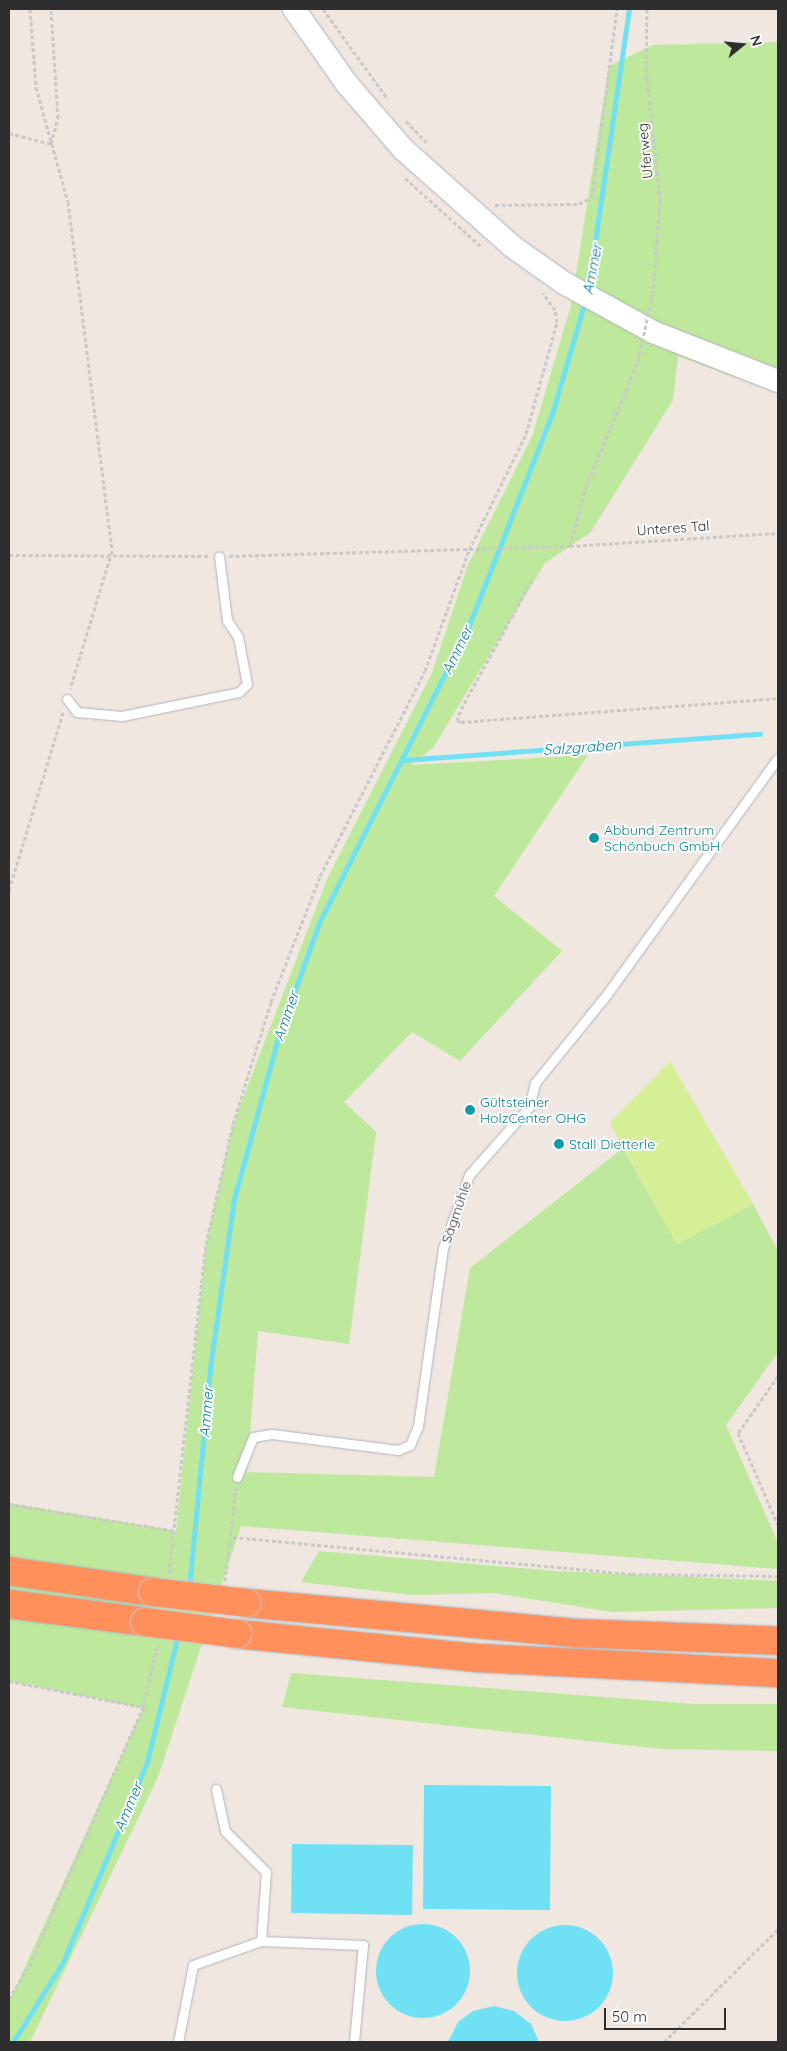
<!DOCTYPE html>
<meta charset="utf-8">
<style>
body{margin:0}
#map{position:relative;width:787px;height:2051px;overflow:hidden;background:#efe7e0;font-family:Quicksand,sans-serif}
div>[style]{position:absolute}
[style*='--x']{left:calc(var(--x)*1px);top:calc(var(--y)*1px);width:calc(var(--w)*1px);rotate:calc(var(--a)*1deg)}
.green>*{inset:0;background:#bee89b}
.pitch>*{inset:0;background:#d4ef96}
.water>*{inset:0;background:#70e1f5}
.round{border-radius:50%}
.stream>*{height:5px;margin:-2.5px;padding:0 2.5px;transform-origin:2.5px;border-radius:2.5px;background:#70e1f5}
.path>*{height:3px;margin-top:-1.5px;transform-origin:0;background:repeating-linear-gradient(90deg,#c9c9c9 0 4px,transparent 0 6.5px)}
.roads{filter:drop-shadow(0 0 1px #b0b4be) drop-shadow(0 0 1px #b0b4be)}
.service>*{height:9px;margin:-4.5px;padding:0 4.5px;transform-origin:4.5px;border-radius:4.5px;background:#fff}
.tertiary>*{height:22px;margin:-11px;padding:0 11px;transform-origin:11px;border-radius:11px;background:#fff}
.motorway>*{height:28px;margin:-14px;padding:0 14px;transform-origin:14px;border-radius:14px;background:#ff8f5b}
.path-bridge>*{height:3px;margin-top:-1.5px;transform-origin:0;background:repeating-linear-gradient(90deg,#c9c9c9 0 4px,transparent 0 6.5px)}
.bridges{filter:drop-shadow(0 0 1px #c9c9c9) drop-shadow(0 0 1px #c9c9c9)}
.motorway-bridge>*{height:28px;margin:-14px;padding:0 14px;transform-origin:14px;border-radius:14px;background:#ff8f5b}
.dots>*{width:14px;height:14px;translate:-50% -50%;box-sizing:border-box;border:2px solid #fff;border-radius:50%}
span{translate:-50% -50%;white-space:nowrap;text-align:center;line-height:1.15;-webkit-text-stroke:4px #fff;paint-order:stroke}
.street-label{font-size:14px;color:#2e2e2e}
.culture-label{font-size:14px;color:#0d838f}
.left{translate:0 -50%;text-align:left}
.water-label{font-size:15px;color:#087ea0;font-style:italic}
.frame{position:absolute;inset:0;border:10px solid #2e2e2e;pointer-events:none}
.north{position:absolute;left:717px;top:20px;width:50px;height:50px;-webkit-text-stroke:4px #fff;paint-order:stroke;rotate:73deg;font-size:14px;font-weight:700;line-height:20px;text-align:center;color:#2e2e2e}
.north::after{content:'';display:block;margin:auto;width:18px;height:22px;background:#2e2e2e;clip-path:polygon(50% 0,100% 100%,50% 72%,0 100%)}
.scale{position:absolute;left:604px;top:2008px;width:122px;height:22px;box-sizing:border-box;border:2px solid #2e2e2e;border-top:0;padding-left:6px;font-size:15px;line-height:18px;white-space:nowrap;color:#2e2e2e;-webkit-text-stroke:4px #fff;paint-order:stroke}
</style>
<div id="map">
<div class="green">
<i style="clip-path:polygon(778px 42px,778px 393px,678px 356px,673px 400px,590px 533px,545px 563px,433px 748px,411px 765px,588px 755px,494px 896px,562px 951px,460px 1061px,412px 1032px,344px 1102px,376px 1132px,349px 1344px,258px 1331px,247px 1472px,434px 1477px,470px 1268px,623px 1148px,677px 1244px,753px 1204px,778px 1251px,778px 1352px,726px 1425px,778px 1543px,778px 1569px,241px 1526px,158px 1777px,30px 2042px,9px 2042px,9px 2002px,143px 1708px,9px 1681px,9px 1503px,176px 1531px,206px 1244px,233px 1124px,328px 877px,432px 673px,467px 567px,533px 434px,571px 305px,609px 66px,653px 45px)"></i>
<i style="clip-path:polygon(319px 1551px,555px 1571px,778px 1581px,778px 1608px,612px 1612px,494px 1593px,412px 1595px,301px 1582px)"></i>
<i style="clip-path:polygon(291px 1673px,695px 1704px,778px 1704px,778px 1751px,661px 1749px,282px 1707px)"></i>
</div>
<div class="pitch">
<i style="clip-path:polygon(670px 1061px,753px 1204px,677px 1244px,610px 1123px)"></i>
</div>
<div class="water">
<i style="clip-path:polygon(424px 1785px,551px 1786px,550px 1910px,423px 1909px)"></i>
<i style="clip-path:polygon(292px 1844px,413px 1845px,412px 1915px,291px 1913px)"></i>
<i class="round" style="left:376px;top:1924px;width:94px;height:94px"></i>
<i class="round" style="left:517px;top:1925px;width:96px;height:96px"></i>
<i style="clip-path:polygon(494px 2006px,514px 2011px,531px 2024px,539px 2042px,448px 2042px,458px 2022px,473px 2011px)"></i>
</div>
<div class="stream">
<i style="--x:588;--y:290;--w:284;--a:-81.7"></i>
<i style="--x:403;--y:760;--w:358;--a:-4.2"></i>
<i style="--x:189;--y:1588;--w:221;--a:-84.5"></i>
<i style="--x:210;--y:1368;--w:171;--a:-81.9"></i>
<i style="--x:234;--y:1199;--w:170;--a:-74.7"></i>
<i style="--x:279;--y:1035;--w:119;--a:-70.3"></i>
<i style="--x:319;--y:923;--w:330;--a:-63.2"></i>
<i style="--x:468;--y:628;--w:230;--a:-68.6"></i>
<i style="--x:552;--y:414;--w:118;--a:-73.7"></i>
<i style="--x:13;--y:2042;--w:94;--a:-58"></i>
<i style="--x:63;--y:1962;--w:217;--a:-67.2"></i>
<i style="--x:147;--y:1762;--w:131;--a:-76.3"></i>
</div>
<div class="path">
<i style="--x:30;--y:9;--w:78;--a:85.6"></i>
<i style="--x:36;--y:87;--w:119;--a:74.5"></i>
<i style="--x:68;--y:202;--w:352;--a:82.8"></i>
<i style="--x:112;--y:551;--w:144;--a:106.9"></i>
<i style="--x:323;--y:9;--w:111;--a:54.2"></i>
<i style="--x:647;--y:9;--w:59;--a:91"></i>
<i style="--x:646;--y:68;--w:133;--a:83.9"></i>
<i style="--x:660;--y:200;--w:92;--a:94.4"></i>
<i style="--x:406;--y:121;--w:32;--a:46"></i>
<i style="--x:9;--y:133;--w:43;--a:14.7"></i>
<i style="--x:51;--y:144;--w:27;--a:-75"></i>
<i style="--x:58;--y:118;--w:109;--a:-93.7"></i>
<i style="--x:405;--y:178;--w:103;--a:41.9"></i>
<i style="--x:495;--y:205;--w:84;--a:-0.7"></i>
<i style="--x:579;--y:204;--w:15;--a:-28"></i>
<i style="--x:592;--y:197;--w:190;--a:-82.4"></i>
<i style="--x:570;--y:546;--w:61;--a:-74.8"></i>
<i style="--x:586;--y:487;--w:136;--a:-67.6"></i>
<i style="--x:9;--y:555;--w:199;--a:0.3"></i>
<i style="--x:229;--y:556;--w:341;--a:-1.7"></i>
<i style="--x:570;--y:546;--w:208;--a:-3.6"></i>
<i style="--x:532;--y:580;--w:149;--a:118.8"></i>
<i style="--x:460;--y:711;--w:9;--a:108"></i>
<i style="--x:457;--y:720;--w:4;--a:27"></i>
<i style="--x:461;--y:722;--w:318;--a:-4.3"></i>
<i style="--x:9;--y:890;--w:186;--a:-73.1"></i>
<i style="--x:778;--y:1376;--w:70;--a:125.1"></i>
<i style="--x:738;--y:1433;--w:100;--a:66.5"></i>
<i style="--x:9;--y:1504;--w:169;--a:9.2"></i>
<i style="--x:233;--y:1537;--w:401;--a:5.3"></i>
<i style="--x:632;--y:1574;--w:146;--a:0.8"></i>
<i style="--x:169;--y:1573;--w:331;--a:-83.6"></i>
<i style="--x:206;--y:1244;--w:123;--a:-77.3"></i>
<i style="--x:233;--y:1124;--w:128;--a:-72.7"></i>
<i style="--x:271;--y:1002;--w:135;--a:-68.7"></i>
<i style="--x:320;--y:876;--w:230;--a:-62.9"></i>
<i style="--x:425;--y:671;--w:129;--a:-70"></i>
<i style="--x:469;--y:550;--w:129;--a:-63.8"></i>
<i style="--x:526;--y:434;--w:116;--a:-74.5"></i>
<i style="--x:557;--y:322;--w:12;--a:-99"></i>
<i style="--x:555;--y:310;--w:21;--a:-125"></i>
<i style="--x:225;--y:1581;--w:94;--a:-83.3"></i>
<i style="--x:9;--y:1681;--w:136;--a:11"></i>
<i style="--x:9;--y:1999;--w:39;--a:-59"></i>
<i style="--x:29;--y:1966;--w:283;--a:-66.2"></i>
<i style="--x:143;--y:1707;--w:65;--a:-76.6"></i>
<i style="--x:664;--y:2042;--w:161;--a:-44.7"></i>
</div>
<div class="roads">
<div class="service">
<i style="--x:67;--y:699;--w:16;--a:52"></i>
<i style="--x:77;--y:712;--w:45;--a:5.1"></i>
<i style="--x:122;--y:716;--w:119;--a:-11.6"></i>
<i style="--x:239;--y:692;--w:11;--a:-45"></i>
<i style="--x:247;--y:684;--w:48;--a:-100.8"></i>
<i style="--x:238;--y:637;--w:20;--a:-123"></i>
<i style="--x:227;--y:620;--w:64;--a:-97.1"></i>
<i style="--x:237;--y:1477;--w:43;--a:-68.2"></i>
<i style="--x:253;--y:1437;--w:19;--a:-9"></i>
<i style="--x:272;--y:1434;--w:127;--a:7.2"></i>
<i style="--x:398;--y:1450;--w:13;--a:-23"></i>
<i style="--x:410;--y:1445;--w:21;--a:-67"></i>
<i style="--x:418;--y:1426;--w:180;--a:-82"></i>
<i style="--x:443;--y:1248;--w:77;--a:-70.4"></i>
<i style="--x:469;--y:1175;--w:91;--a:-48.6"></i>
<i style="--x:529;--y:1107;--w:25;--a:-76"></i>
<i style="--x:535;--y:1083;--w:114;--a:-51"></i>
<i style="--x:607;--y:994;--w:291;--a:-54.1"></i>
<i style="--x:216;--y:1789;--w:43;--a:77.9"></i>
<i style="--x:225;--y:1831;--w:58;--a:45"></i>
<i style="--x:266;--y:1872;--w:69;--a:94.1"></i>
<i style="--x:178;--y:2042;--w:78;--a:-79"></i>
<i style="--x:193;--y:1965;--w:72;--a:-19.4"></i>
<i style="--x:261;--y:1941;--w:102;--a:2.2"></i>
<i style="--x:363;--y:1945;--w:97;--a:95.3"></i>
</div>
<div class="tertiary">
<i style="--x:294;--y:9;--w:92;--a:54.8"></i>
<i style="--x:347;--y:84;--w:86;--a:49.3"></i>
<i style="--x:403;--y:149;--w:147;--a:41.7"></i>
<i style="--x:513;--y:247;--w:62;--a:35.2"></i>
<i style="--x:564;--y:283;--w:102;--a:28.8"></i>
<i style="--x:653;--y:332;--w:134;--a:21.4"></i>
</div>
<div class="motorway">
<i style="--x:9;--y:1571;--w:146;--a:8.3"></i>
<i style="--x:246;--y:1603;--w:329;--a:5.2"></i>
<i style="--x:574;--y:1633;--w:204;--a:2.2"></i>
<i style="--x:9;--y:1604;--w:137;--a:7.5"></i>
<i style="--x:237;--y:1634;--w:243;--a:5.7"></i>
<i style="--x:479;--y:1658;--w:299;--a:2.9"></i>
</div>
</div>
<div class="path-bridge">
<i style="--x:638;--y:361;--w:71;--a:-77.7"></i>
</div>
<div class="bridges">
<div class="motorway-bridge">
<i style="--x:153;--y:1592;--w:94;--a:6.7"></i>
<i style="--x:145;--y:1622;--w:93;--a:7.4"></i>
</div>
</div>
<div class="dots">
<i style="left:594px;top:838px;background:#0f9aa8"></i>
<i style="left:470px;top:1110px;background:#0f9aa8"></i>
<i style="left:559px;top:1144px;background:#0f9aa8"></i>
</div>
<div class="street-label">
<span style="left:645px;top:151px;rotate:-96deg">Uferweg</span>
<span style="left:673px;top:528px;rotate:-4deg">Unteres Tal</span>
<span style="left:456px;top:1212px;rotate:-71deg">Sägmühle</span>
</div>
<div class="culture-label">
<span class="left" style="left:604px;top:838px">Abbund Zentrum<br>Schönbuch GmbH</span>
<span class="left" style="left:480px;top:1110px">Gültsteiner<br>HolzCenter OHG</span>
<span class="left" style="left:569px;top:1144px">Stall Dietterle</span>
</div>
<div class="water-label">
<span style="left:592px;top:269px;rotate:-79deg">Ammer</span>
<span style="left:457px;top:650px;rotate:-64deg">Ammer</span>
<span style="left:582px;top:747px;rotate:-4deg">Salzgraben</span>
<span style="left:286px;top:1016px;rotate:-71deg">Ammer</span>
<span style="left:206px;top:1412px;rotate:-86deg">Ammer</span>
<span style="left:128px;top:1807px;rotate:-67deg">Ammer</span>
</div>
<div class="frame"></div>
<div class="north">N</div>
<div class="scale">50 m</div>
</div>
